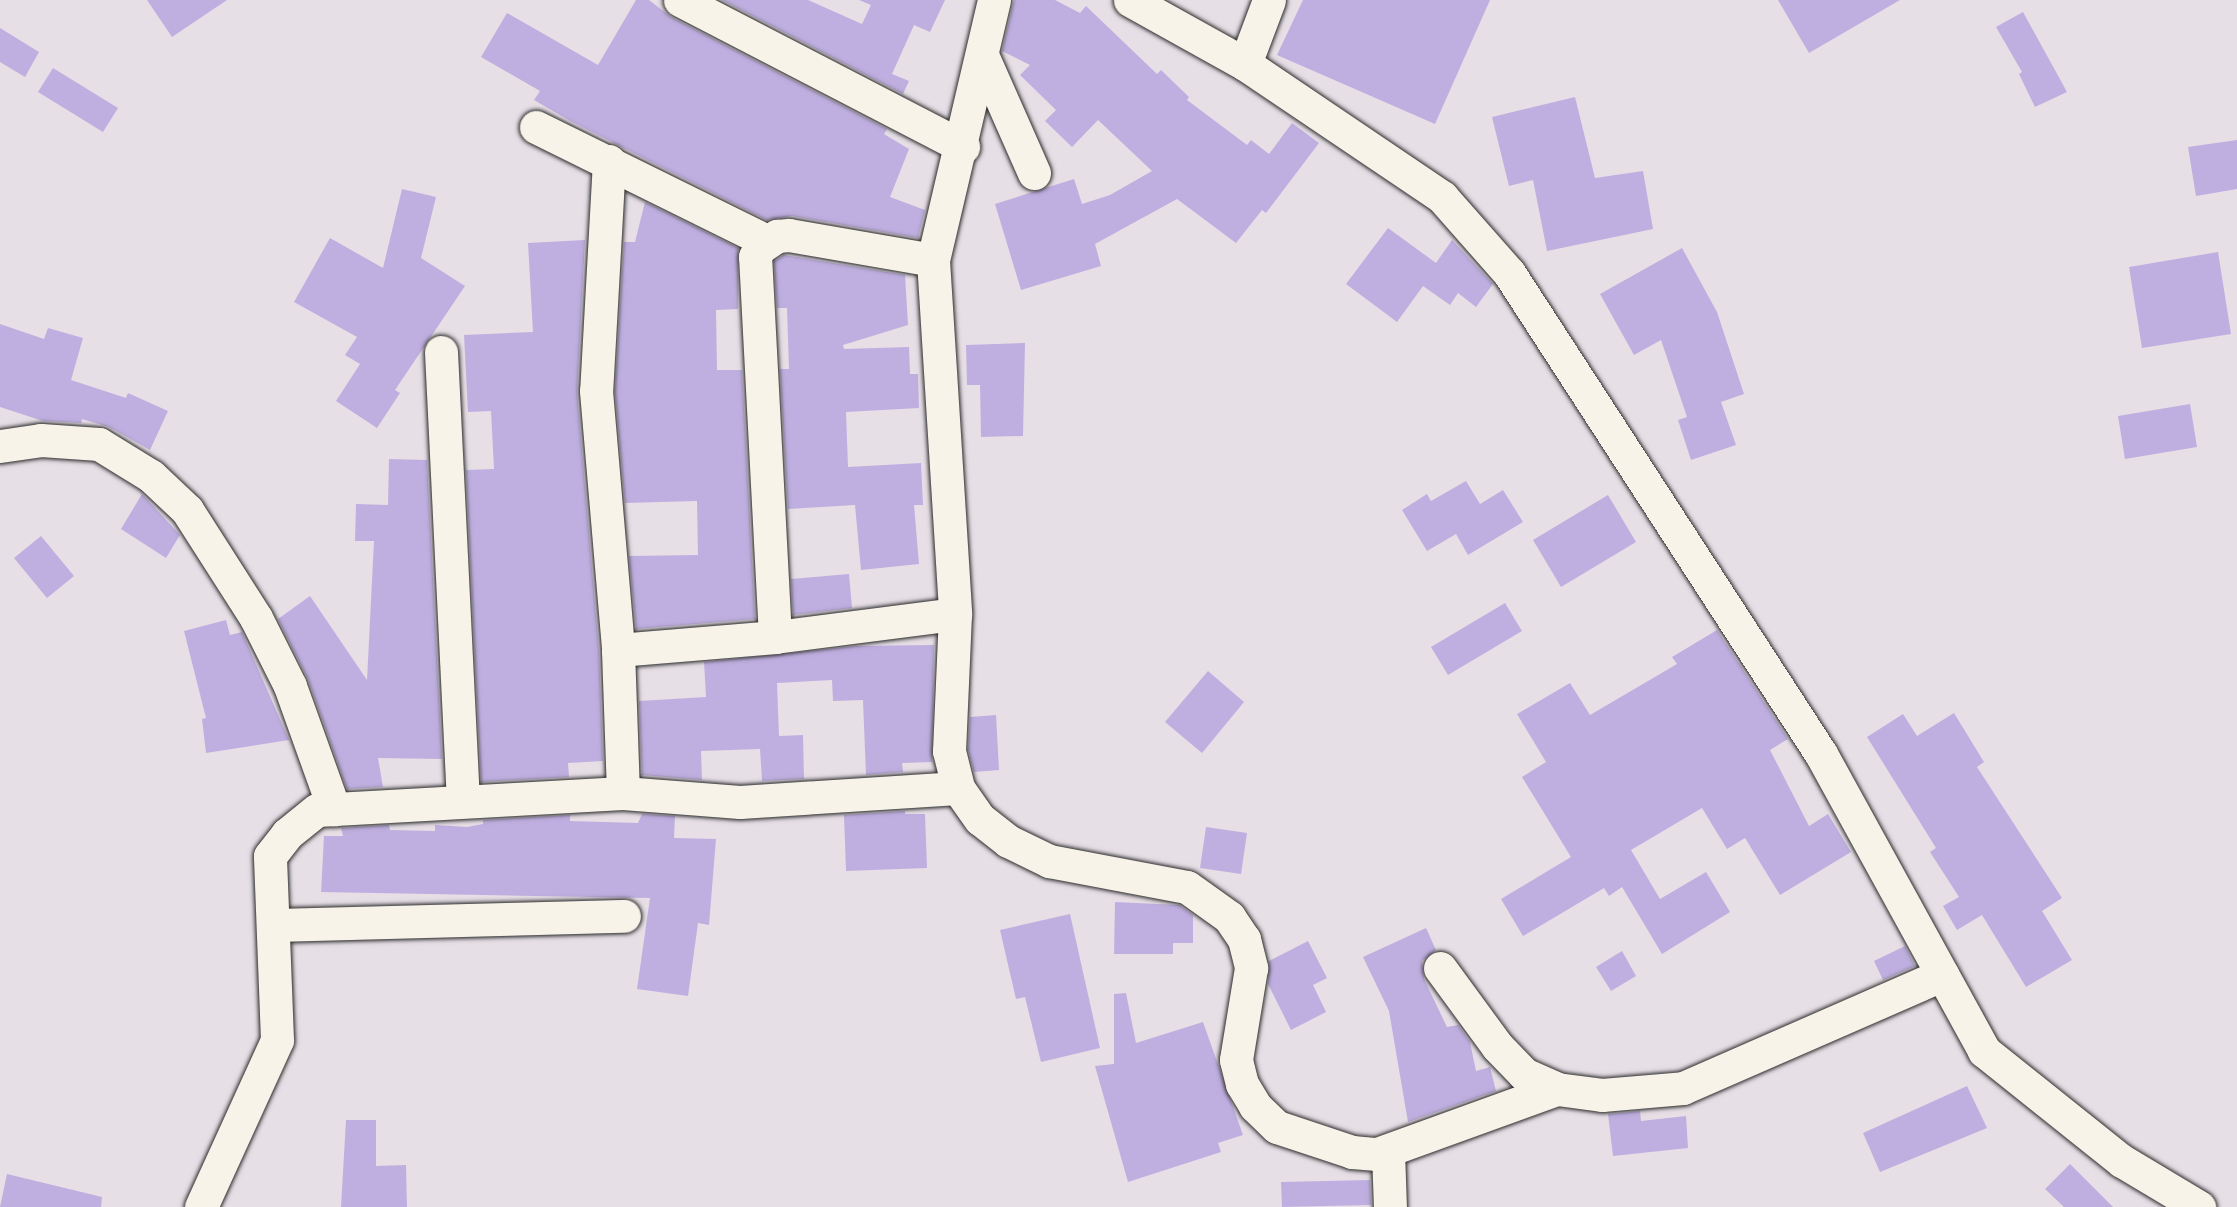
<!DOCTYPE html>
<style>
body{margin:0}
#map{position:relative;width:2237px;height:1207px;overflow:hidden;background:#e6dfe6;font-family:Caveat,sans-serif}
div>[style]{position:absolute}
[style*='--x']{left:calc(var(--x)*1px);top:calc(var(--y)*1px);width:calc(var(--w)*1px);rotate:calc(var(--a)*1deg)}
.building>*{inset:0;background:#bfafe0}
.roads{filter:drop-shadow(0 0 2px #2b2b2b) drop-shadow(0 0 2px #2b2b2b)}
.minor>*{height:33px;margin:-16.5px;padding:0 16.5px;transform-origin:16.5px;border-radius:16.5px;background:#f7f3e8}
span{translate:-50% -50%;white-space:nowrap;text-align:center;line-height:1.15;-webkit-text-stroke:5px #f7f3e8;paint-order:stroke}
</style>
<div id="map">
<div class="building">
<i style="clip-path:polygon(147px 0,227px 0,172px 37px)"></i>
<i style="clip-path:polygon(636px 0,649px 0,671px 17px,887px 129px,884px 134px,909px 149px,890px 197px,925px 210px,918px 238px,792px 216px,767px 220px,570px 121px,534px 100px,540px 91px,481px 57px,507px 13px,598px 65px)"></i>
<i style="clip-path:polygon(722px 0,808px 0,862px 24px,871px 5px,859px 0,945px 0,930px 32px,914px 25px,892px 74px,909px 81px,903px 94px)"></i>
<i style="clip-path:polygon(1014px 0,1055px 0,1080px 13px,1086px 6px,1157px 74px,1161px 70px,1189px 97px,1187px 100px,1247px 145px,1251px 140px,1269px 154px,1292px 123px,1319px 143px,1266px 213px,1262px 210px,1236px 243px,1177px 199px,1095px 244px,1101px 266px,1021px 290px,995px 204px,1074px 179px,1082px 204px,1110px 195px,1152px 171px,1098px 120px,1072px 147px,1045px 121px,1056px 110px,1020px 75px,1030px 65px,1002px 51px)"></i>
<i style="clip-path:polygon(1303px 0,1490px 0,1435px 124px,1277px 55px)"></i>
<i style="clip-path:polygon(1778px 0,1900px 0,1809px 53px)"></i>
<i style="clip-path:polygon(2023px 12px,2067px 92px,2035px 107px,2019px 74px,2022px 72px,1996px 27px)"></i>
<i style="clip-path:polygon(0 28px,39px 52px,25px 77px,0 62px)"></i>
<i style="clip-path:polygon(53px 68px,118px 108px,103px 132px,38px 92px)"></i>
<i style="clip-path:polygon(1575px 97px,1595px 178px,1643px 171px,1653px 229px,1547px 251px,1533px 180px,1509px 186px,1492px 117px)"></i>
<i style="clip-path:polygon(2237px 140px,2237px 189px,2196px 196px,2188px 147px)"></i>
<i style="clip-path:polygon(402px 189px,436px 197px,421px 258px,465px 286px,395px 390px,400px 393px,377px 428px,336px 401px,360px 364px,345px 355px,357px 337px,294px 302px,330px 238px,383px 268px)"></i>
<i style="clip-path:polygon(645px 202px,738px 248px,738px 309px,716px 310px,717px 370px,742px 370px,755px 619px,636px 629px,629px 556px,698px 555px,697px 501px,625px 503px,615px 391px,624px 242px,635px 242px)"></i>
<i style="clip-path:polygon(1388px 228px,1436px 263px,1452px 240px,1493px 284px,1476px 307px,1458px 293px,1450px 305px,1423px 286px,1397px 322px,1346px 284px)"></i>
<i style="clip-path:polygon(585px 240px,577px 393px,599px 651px,603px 761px,568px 763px,569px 777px,481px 782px,466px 470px,494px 469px,491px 411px,468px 412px,464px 335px,533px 332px,528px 243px)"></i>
<i style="clip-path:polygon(1682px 248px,1717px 312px,1744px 394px,1721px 402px,1736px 445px,1691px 460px,1678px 420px,1687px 417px,1661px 340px,1634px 355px,1600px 294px)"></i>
<i style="clip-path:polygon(2218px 252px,2231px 334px,2142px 348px,2129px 267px)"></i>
<i style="clip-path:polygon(784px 255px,905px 275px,908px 325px,843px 345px,844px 349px,909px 347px,910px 374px,918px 374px,919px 408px,846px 412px,848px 467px,921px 463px,923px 505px,914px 505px,919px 564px,861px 570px,855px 505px,788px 509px,780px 369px,789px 369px,787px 308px,777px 308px,774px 261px)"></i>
<i style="clip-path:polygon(0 324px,44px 339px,48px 328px,83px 338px,71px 380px,126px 398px,128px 393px,168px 411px,150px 450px,109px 427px,82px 419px,81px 423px,43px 421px,0 407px)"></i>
<i style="clip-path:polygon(1025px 343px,1023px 436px,981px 437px,980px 385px,967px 385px,966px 345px)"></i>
<i style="clip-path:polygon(2190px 404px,2197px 447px,2125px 459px,2118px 416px)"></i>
<i style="clip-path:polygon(389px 459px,427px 460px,442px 759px,378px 758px,383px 787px,347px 789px,308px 679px,278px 619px,310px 596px,367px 680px,374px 541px,355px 541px,356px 504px,388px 505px)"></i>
<i style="clip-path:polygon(1466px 481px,1480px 504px,1503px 490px,1523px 522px,1468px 555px,1456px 534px,1427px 551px,1402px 510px,1427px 494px,1431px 501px)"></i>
<i style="clip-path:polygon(142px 494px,180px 535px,166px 558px,121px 529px)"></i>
<i style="clip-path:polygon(1608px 495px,1636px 542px,1561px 587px,1533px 540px)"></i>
<i style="clip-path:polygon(41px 536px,74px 576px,47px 598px,14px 558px)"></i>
<i style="clip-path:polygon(849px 574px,852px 608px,793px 615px,791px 579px)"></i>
<i style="clip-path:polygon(1505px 603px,1522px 631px,1448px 675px,1431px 647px)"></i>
<i style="clip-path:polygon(226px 620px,230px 635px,242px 632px,289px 740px,206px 753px,202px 719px,206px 718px,184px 631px)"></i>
<i style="clip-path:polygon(1717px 630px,1788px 739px,1770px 750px,1809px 826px,1828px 814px,1851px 852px,1780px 895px,1745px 838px,1727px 849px,1702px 808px,1631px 850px,1660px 899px,1706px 872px,1730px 912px,1662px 954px,1622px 887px,1609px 896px,1604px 888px,1523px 936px,1501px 899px,1571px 857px,1522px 777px,1546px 762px,1517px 714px,1570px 683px,1590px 715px,1677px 664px,1672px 657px)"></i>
<i style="clip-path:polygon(934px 645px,932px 762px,902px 763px,903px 772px,866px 775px,863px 700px,833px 701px,832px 680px,777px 683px,779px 736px,803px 735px,804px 779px,762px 781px,760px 749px,701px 751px,702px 780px,642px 775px,639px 701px,706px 697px,704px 662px,856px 646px)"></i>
<i style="clip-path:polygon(1208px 671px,1244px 702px,1202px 753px,1165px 722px)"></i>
<i style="clip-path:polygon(1954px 713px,1984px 762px,1977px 767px,2062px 898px,2042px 911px,2072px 960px,2026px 987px,1982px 915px,1957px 930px,1943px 906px,1959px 897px,1930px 852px,1936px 848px,1867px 737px,1903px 714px,1917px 736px)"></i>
<i style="clip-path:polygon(996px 715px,999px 770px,974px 772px,968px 749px,970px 717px)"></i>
<i style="clip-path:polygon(905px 811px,905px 814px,925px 814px,927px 868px,846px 871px,844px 815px)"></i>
<i style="clip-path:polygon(642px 814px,675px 816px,674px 838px,716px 839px,709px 925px,698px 923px,688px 996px,637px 989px,650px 898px,321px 892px,324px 836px,343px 836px,341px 828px,389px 825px,390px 830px,435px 831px,435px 825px,467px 827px,483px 824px,483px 820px,570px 815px,570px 821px,638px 823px)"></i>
<i style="clip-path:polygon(1206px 827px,1247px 833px,1241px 874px,1200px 868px)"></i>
<i style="clip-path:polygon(1115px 902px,1179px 905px,1193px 915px,1193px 943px,1173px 943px,1173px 954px,1114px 954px)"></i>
<i style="clip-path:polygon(1070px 914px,1100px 1048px,1041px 1062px,1025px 997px,1016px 999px,1000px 930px)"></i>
<i style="clip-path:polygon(1426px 928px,1436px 950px,1422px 961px,1424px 979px,1447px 1027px,1458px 1025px,1470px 1042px,1476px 1071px,1490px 1067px,1496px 1091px,1408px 1122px,1389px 1011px,1363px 957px)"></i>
<i style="clip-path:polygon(1308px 941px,1327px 978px,1313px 985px,1326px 1012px,1291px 1030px,1268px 984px,1269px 961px)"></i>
<i style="clip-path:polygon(1905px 946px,1915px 966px,1883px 980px,1874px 961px)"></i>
<i style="clip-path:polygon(1622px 951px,1636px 976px,1611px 991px,1596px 967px)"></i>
<i style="clip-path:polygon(1126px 993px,1136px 1043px,1203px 1022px,1243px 1135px,1218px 1143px,1221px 1152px,1128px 1182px,1095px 1066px,1114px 1064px,1114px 994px)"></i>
<i style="clip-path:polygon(1967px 1086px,1987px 1128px,1880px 1172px,1863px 1133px)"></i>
<i style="clip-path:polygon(1640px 1111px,1641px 1121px,1686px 1116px,1688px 1148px,1613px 1156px,1608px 1114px)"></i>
<i style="clip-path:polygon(346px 1120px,376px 1120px,376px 1166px,406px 1165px,407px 1207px,341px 1207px)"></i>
<i style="clip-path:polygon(2070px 1164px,2113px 1207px,2064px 1207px,2045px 1189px)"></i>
<i style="clip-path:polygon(7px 1174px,102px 1197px,101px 1207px,0 1207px)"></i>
<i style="clip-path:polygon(1370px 1180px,1371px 1205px,1282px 1207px,1281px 1182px)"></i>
</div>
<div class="roads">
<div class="minor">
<i style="--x:680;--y:0;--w:319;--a:27.4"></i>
<i style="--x:994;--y:0;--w:267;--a:103.2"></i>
<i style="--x:933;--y:260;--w:355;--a:86.4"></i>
<i style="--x:955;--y:614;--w:137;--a:92.5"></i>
<i style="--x:949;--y:751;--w:38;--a:76"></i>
<i style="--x:958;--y:788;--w:38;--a:55"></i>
<i style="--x:980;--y:819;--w:36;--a:38"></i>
<i style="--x:1008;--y:841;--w:46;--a:26"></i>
<i style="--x:1049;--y:861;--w:140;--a:10.7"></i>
<i style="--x:1187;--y:887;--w:52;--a:35.5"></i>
<i style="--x:1229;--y:917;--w:27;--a:56"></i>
<i style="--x:1244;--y:939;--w:30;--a:76"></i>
<i style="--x:1251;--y:968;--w:93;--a:99.3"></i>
<i style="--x:1236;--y:1060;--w:25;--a:76"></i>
<i style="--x:1242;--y:1084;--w:26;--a:59"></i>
<i style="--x:1255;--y:1106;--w:30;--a:44"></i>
<i style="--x:1277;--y:1127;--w:79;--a:18.4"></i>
<i style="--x:1352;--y:1152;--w:25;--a:5"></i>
<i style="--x:1377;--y:1154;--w:191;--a:-19.9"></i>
<i style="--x:1130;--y:0;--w:132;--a:29.1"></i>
<i style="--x:1245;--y:64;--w:238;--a:34"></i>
<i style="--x:1442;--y:197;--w:101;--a:48.6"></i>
<i style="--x:1509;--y:273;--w:573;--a:57.03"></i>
<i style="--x:1821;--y:754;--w:339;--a:61.2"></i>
<i style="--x:1984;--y:1051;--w:176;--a:38.6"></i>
<i style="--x:2122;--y:1161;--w:90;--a:30.9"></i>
<i style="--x:982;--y:55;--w:129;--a:66.2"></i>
<i style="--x:1245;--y:64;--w:68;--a:-69.4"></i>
<i style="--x:536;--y:127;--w:258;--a:26.3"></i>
<i style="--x:609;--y:161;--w:230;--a:93.2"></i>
<i style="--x:596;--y:391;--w:260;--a:85.1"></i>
<i style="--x:618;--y:650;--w:143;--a:88"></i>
<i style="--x:441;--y:352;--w:448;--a:87.2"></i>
<i style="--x:0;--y:446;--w:41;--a:-8.3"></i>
<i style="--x:41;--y:440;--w:58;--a:3.9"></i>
<i style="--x:99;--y:444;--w:61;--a:31.6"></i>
<i style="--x:151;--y:476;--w:50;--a:43.4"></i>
<i style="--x:187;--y:510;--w:128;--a:57.4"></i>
<i style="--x:256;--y:618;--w:76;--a:63.4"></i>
<i style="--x:290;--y:686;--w:131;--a:70.3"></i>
<i style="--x:775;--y:637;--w:381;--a:-93"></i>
<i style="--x:755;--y:257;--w:10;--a:-66"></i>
<i style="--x:759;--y:248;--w:22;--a:-34"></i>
<i style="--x:777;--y:236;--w:12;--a:-5"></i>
<i style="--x:789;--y:235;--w:146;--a:9.8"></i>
<i style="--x:618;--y:650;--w:158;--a:-4.7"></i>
<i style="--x:775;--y:637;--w:181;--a:-7.3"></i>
<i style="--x:273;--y:925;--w:351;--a:-1.5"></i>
<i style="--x:1440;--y:968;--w:97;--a:53.8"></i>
<i style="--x:1497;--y:1046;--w:39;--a:46"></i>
<i style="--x:1524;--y:1074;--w:36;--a:24"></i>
<i style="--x:1557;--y:1089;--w:45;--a:7.6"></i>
<i style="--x:1602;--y:1095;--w:81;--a:-4.9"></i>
<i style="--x:1683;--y:1088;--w:283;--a:-23.6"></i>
<i style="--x:1388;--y:1151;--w:56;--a:88"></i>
<i style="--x:201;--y:1207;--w:183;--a:-65.5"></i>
<i style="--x:277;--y:1040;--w:184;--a:-92.2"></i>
<i style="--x:270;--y:856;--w:28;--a:-52"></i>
<i style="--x:287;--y:834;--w:38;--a:-39"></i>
<i style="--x:317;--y:810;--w:306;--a:-3.2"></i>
<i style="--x:623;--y:793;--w:117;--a:4.4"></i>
<i style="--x:740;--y:802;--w:218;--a:-3.7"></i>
</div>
</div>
</div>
